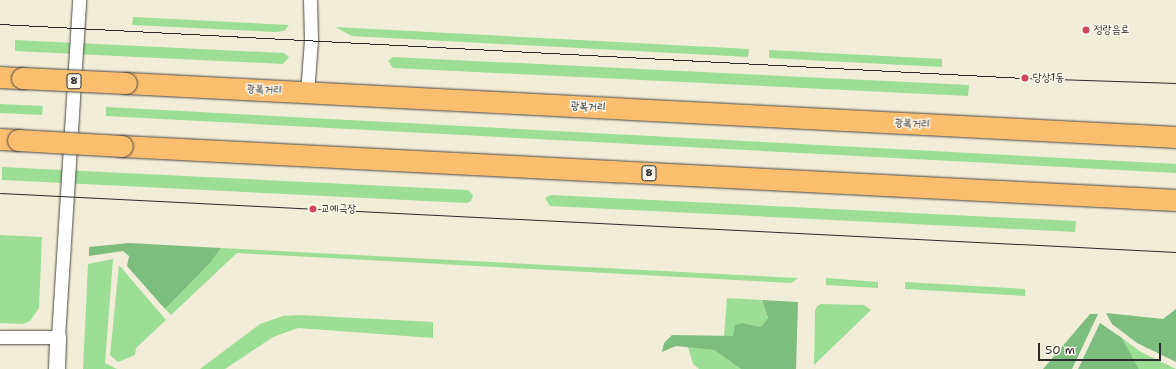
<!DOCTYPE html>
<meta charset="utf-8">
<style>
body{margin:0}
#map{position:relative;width:1176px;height:369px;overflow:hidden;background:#f2edd7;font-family:"Shantell Sans","Poor Story",sans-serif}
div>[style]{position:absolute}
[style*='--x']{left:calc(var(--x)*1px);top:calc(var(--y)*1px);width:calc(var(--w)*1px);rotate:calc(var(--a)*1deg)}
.green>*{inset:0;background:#9cde95}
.forest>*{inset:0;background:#7dbd7e}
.roads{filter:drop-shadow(0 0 1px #494845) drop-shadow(0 0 1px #494845)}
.minor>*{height:13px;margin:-6.5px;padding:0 6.5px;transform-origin:6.5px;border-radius:6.5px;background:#fff}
.tertiary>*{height:16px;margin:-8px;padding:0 8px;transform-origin:8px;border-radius:8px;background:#fff}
.trunk>*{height:21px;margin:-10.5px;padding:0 10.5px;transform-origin:10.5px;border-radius:10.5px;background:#fbbd6e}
.tram>*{height:1px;margin:-0.5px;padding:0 0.5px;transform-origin:0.5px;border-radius:0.5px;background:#2b2b2b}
.bridges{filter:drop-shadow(0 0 1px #494845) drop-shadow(0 0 1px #494845)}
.trunk-bridge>*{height:21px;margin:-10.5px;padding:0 10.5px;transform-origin:10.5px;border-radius:10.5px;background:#fbbd6e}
.dots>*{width:11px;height:11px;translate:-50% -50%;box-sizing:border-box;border:2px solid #fbf7ec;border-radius:50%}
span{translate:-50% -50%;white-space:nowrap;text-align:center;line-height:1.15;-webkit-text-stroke:3px #fbf7ec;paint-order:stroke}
.shield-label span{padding:1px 3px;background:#fbf7ec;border:1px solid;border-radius:3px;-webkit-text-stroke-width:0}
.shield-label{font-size:10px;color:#2b2b2b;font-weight:700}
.poi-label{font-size:11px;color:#2b2b2b}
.left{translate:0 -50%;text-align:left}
.street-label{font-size:11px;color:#2b2b2b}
.scale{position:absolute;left:1038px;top:343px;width:123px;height:18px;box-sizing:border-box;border:2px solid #2b2b2b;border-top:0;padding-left:5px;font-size:12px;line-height:14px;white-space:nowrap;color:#2b2b2b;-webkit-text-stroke:3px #fbf7ec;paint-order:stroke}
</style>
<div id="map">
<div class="green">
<i style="clip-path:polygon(133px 17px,289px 25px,284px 31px,275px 32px,132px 25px)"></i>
<i style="clip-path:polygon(335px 27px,749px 49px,748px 57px,352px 36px)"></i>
<i style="clip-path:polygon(15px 40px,284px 53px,289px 57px,283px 64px,15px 51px)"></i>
<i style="clip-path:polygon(769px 50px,942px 59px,942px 67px,769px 58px)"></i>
<i style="clip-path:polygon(393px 57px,969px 85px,968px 96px,393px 68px,388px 61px)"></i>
<i style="clip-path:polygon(0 104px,43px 106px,42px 115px,0 113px)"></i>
<i style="clip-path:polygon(106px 107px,1176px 164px,1176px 173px,106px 116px)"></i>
<i style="clip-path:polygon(2px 167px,468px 190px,473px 195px,471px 201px,467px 203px,2px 180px)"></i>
<i style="clip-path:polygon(551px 195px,1076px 221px,1075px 232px,550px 206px,545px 198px)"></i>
<i style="clip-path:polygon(0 235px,42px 237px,39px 308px,30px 321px,23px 324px,0 323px)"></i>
<i style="clip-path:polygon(221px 248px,798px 278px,791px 283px,237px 253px,171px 315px,165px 309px,210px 263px)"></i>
<i style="clip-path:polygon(113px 259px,105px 363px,117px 369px,83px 369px,88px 264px)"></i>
<i style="clip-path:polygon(119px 265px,166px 320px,136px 348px,135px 355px,118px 362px,110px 355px)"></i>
<i style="clip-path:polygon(826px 278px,878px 282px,878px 288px,826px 285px)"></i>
<i style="clip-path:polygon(905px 282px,1025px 289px,1025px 296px,905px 289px)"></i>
<i style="clip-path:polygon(727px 298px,762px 300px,768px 319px,761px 327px,743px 323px,733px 336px,724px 336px)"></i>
<i style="clip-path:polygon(821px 304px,864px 305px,871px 310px,814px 365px,815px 311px,817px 306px)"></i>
<i style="clip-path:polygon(299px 315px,433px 322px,433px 338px,298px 328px,273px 337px,225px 369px,200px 369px,260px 324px,283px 316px)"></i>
<i style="clip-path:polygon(1122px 338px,1141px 352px,1176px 369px,1139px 369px)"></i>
<i style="clip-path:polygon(688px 347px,714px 350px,741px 369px,699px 369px,693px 364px)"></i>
</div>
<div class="forest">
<i style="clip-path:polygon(129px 243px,221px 248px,210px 263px,165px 309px,127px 266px,129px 256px,123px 251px,89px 256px,89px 247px)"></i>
<i style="clip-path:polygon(762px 300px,798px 302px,796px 369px,741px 369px,714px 350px,676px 346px,662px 352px,664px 343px,672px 335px,733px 336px,735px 325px,743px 323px,761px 327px,768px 318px)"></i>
<i style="clip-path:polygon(1176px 309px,1176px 362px,1137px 343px,1112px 324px,1106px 313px,1163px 319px)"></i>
<i style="clip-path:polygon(1090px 314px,1098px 314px,1072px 369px,1043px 369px)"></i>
<i style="clip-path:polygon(1100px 323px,1122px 338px,1139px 369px,1078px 369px)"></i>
</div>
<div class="roads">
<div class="minor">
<i style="--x:307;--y:93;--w:53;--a:-85.7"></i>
<i style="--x:311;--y:40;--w:40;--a:-91.4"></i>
<i style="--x:0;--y:337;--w:58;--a:0"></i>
<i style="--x:58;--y:337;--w:338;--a:-86.4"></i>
</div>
<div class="tertiary">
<i style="--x:57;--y:369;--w:32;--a:-88"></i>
</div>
<div class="trunk">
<i style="--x:0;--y:77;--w:22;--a:3"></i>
<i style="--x:126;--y:83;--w:1051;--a:2.94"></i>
<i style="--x:0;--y:139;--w:18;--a:3"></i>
<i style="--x:122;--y:146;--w:1055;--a:2.93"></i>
</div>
</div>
<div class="tram">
<i style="--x:0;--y:24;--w:1026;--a:3.02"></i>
<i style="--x:1025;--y:78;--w:151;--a:1.9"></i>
<i style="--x:0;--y:193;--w:1177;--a:2.87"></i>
</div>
<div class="bridges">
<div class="trunk-bridge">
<i style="--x:22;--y:78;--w:104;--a:2.8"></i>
<i style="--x:18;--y:140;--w:104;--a:3.3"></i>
</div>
</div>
<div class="dots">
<i style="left:1086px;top:30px;background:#d1495b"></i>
<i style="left:1025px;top:78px;background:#d1495b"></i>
<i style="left:313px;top:209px;background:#d1495b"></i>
</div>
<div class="shield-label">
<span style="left:74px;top:81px">8</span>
<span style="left:649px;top:173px">8</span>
</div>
<div class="poi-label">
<span class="left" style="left:1094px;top:30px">정랑음료</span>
<span class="left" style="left:1033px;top:78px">당상1동</span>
<span class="left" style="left:321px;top:209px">교예극장</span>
</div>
<div class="street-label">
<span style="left:264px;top:90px;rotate:3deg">광복거리</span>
<span style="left:588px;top:107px;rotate:3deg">광복거리</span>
<span style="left:912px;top:124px;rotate:3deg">광복거리</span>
</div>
<div class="scale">50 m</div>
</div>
